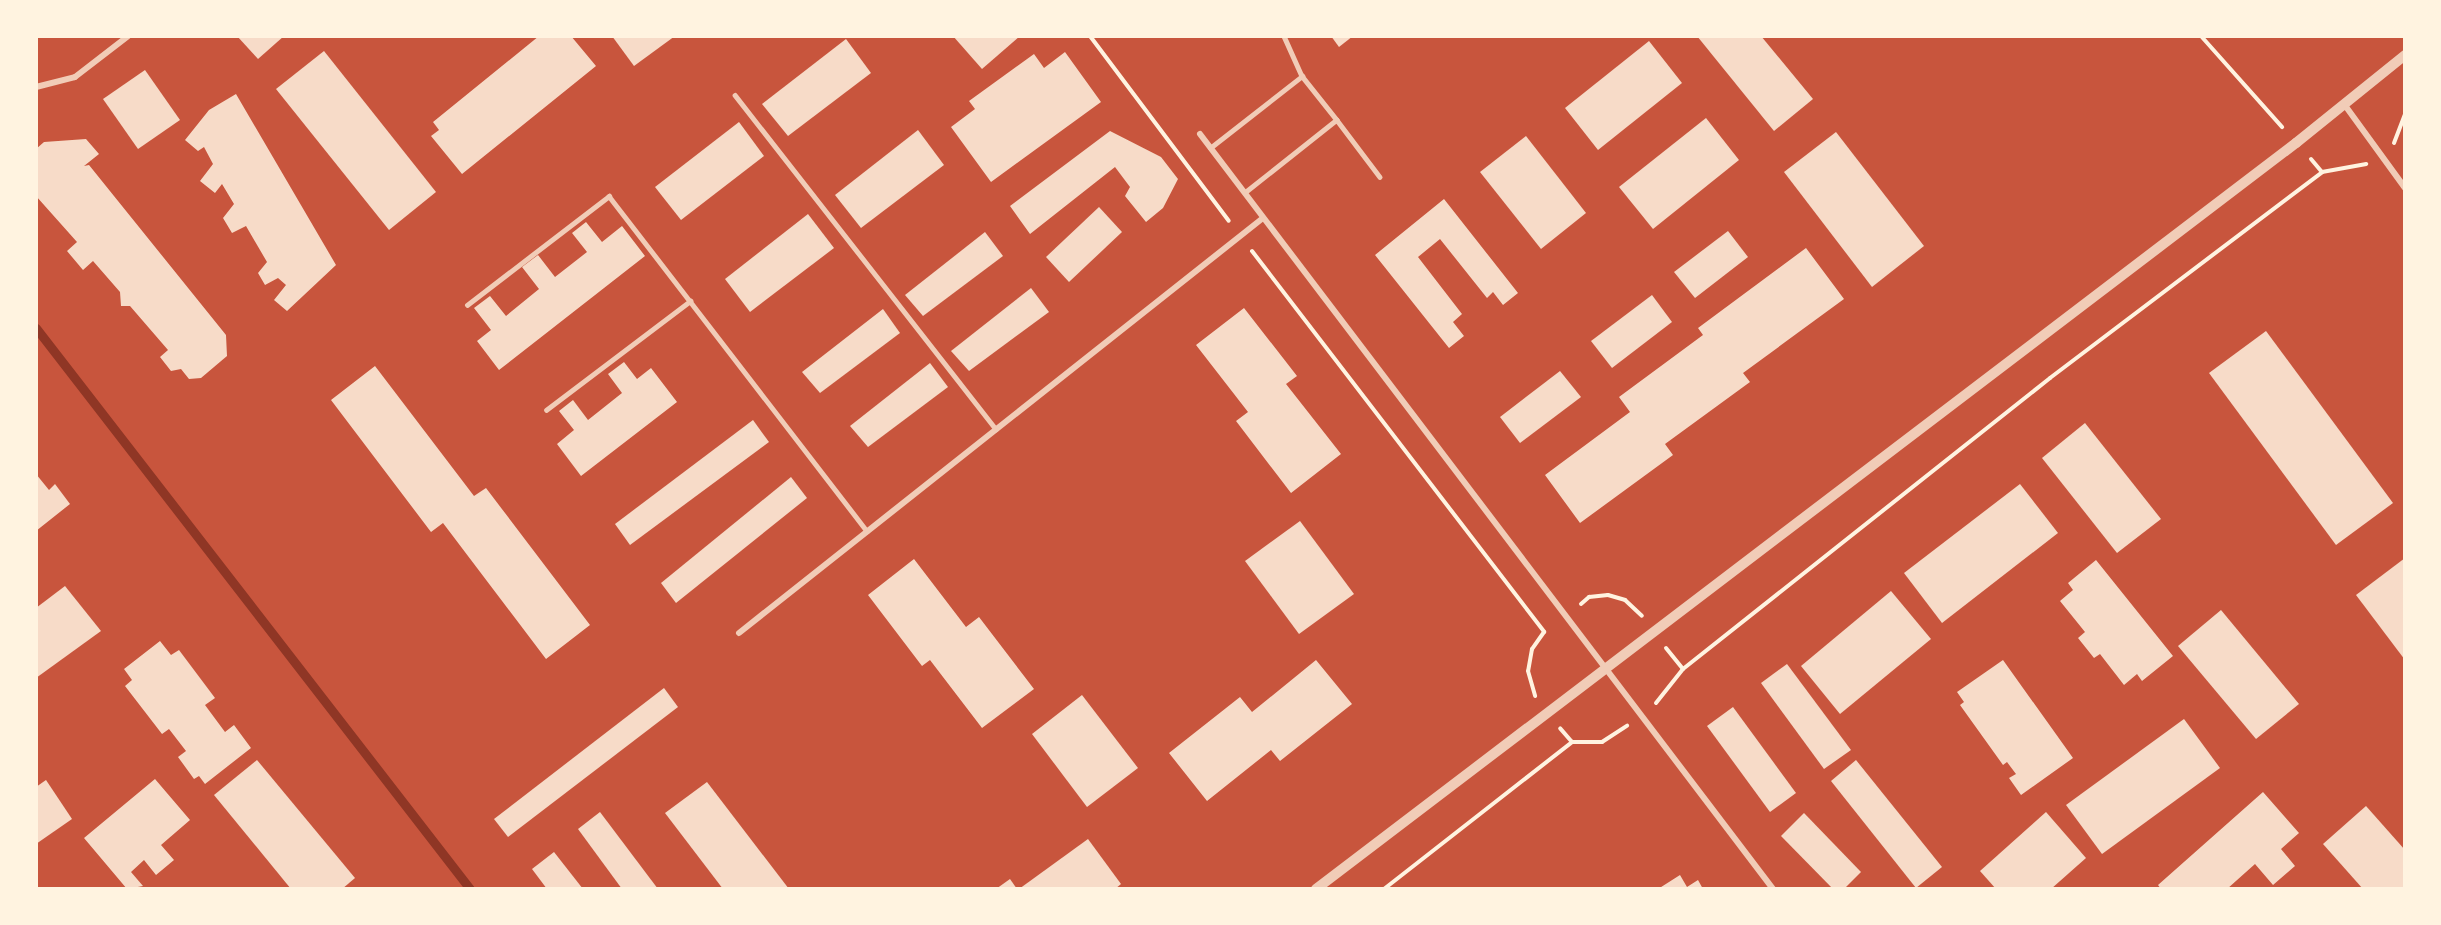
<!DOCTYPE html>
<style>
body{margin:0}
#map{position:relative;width:2441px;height:925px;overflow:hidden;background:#c8553d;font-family:Poppins,sans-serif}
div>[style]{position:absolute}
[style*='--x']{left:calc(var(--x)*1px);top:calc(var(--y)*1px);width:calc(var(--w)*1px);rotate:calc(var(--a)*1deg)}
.stream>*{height:9px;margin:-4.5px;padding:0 4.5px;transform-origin:4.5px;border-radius:4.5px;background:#8f3625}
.building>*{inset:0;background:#f7dbc8}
.path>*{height:4px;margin:-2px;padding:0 2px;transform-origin:2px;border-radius:2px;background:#fff3e0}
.service>*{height:4.5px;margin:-2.25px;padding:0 2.25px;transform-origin:2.25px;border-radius:2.25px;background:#f1ccb7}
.minor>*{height:6px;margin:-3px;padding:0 3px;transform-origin:3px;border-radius:3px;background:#f1ccb7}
.tertiary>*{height:10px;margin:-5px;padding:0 5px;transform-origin:5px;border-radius:5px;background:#f1ccb7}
span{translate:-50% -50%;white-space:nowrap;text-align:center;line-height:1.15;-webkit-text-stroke:4.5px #fff3e0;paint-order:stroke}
.frame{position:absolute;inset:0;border:38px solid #fff3e0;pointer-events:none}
</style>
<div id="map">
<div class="stream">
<i style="--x:36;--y:328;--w:709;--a:52.27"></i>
</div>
<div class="building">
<i style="clip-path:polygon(237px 36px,284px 36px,258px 59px)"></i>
<i style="clip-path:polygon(539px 36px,571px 36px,596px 66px,462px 174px,431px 136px,439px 130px,433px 122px)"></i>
<i style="clip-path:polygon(612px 36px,675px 36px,634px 66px)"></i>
<i style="clip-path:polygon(953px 36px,1020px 36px,982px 69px)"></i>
<i style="clip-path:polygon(1331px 36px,1353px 36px,1339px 47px)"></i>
<i style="clip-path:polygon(1697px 36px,1761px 36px,1813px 99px,1774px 131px)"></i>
<i style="clip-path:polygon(846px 39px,871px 73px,788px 136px,762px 104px)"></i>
<i style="clip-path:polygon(1649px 41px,1682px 83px,1598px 150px,1565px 108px)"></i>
<i style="clip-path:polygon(324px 51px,436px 192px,389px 230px,276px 89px)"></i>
<i style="clip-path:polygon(1065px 52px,1101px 102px,991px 182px,951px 127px,975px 109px,969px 101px,1034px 54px,1044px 68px)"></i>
<i style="clip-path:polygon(145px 70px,180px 120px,138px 149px,103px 99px)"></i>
<i style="clip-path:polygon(236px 94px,336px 265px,287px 311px,274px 300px,286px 285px,278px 278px,265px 285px,258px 273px,267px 262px,246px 226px,232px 233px,223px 218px,234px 204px,222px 184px,215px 193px,200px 181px,213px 164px,204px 147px,198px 151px,185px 140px,209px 110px)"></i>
<i style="clip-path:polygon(1706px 118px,1739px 160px,1653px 229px,1619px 187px)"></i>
<i style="clip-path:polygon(739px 122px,764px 156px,681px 220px,655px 187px)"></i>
<i style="clip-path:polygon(918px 130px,944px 165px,861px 228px,835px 195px)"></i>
<i style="clip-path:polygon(1110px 131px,1161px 157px,1178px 179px,1163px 208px,1146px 222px,1125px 196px,1130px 187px,1115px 167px,1030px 234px,1010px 206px)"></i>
<i style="clip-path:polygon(1836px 132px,1924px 246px,1872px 287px,1784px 172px)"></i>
<i style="clip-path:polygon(1526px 136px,1586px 213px,1541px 249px,1480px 172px)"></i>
<i style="clip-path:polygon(86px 139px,99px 154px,84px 166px,89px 165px,226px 335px,227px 356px,201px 378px,189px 379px,181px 369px,171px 371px,160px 357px,168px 350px,130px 306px,121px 306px,120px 292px,93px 261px,83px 270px,67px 251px,77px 242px,36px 196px,36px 149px,44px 142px)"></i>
<i style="clip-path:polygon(1444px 199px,1518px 293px,1503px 305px,1493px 292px,1487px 298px,1440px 239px,1418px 257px,1462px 314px,1453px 322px,1464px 336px,1449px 348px,1375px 255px)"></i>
<i style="clip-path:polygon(1099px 207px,1122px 232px,1069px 282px,1046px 257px)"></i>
<i style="clip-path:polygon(808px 214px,834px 248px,750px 312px,725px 279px)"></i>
<i style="clip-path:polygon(586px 222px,602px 242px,622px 226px,645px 256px,499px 370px,477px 341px,491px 330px,474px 308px,490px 296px,506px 316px,539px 289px,522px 267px,538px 255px,555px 277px,587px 252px,572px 233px)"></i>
<i style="clip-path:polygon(1728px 231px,1748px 257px,1695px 298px,1674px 272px)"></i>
<i style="clip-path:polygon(985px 232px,1003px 256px,923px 316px,905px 295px)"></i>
<i style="clip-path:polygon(1806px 248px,1844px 299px,1743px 373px,1750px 382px,1665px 444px,1673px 455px,1580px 523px,1545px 475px,1630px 412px,1619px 397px,1703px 335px,1698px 328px)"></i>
<i style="clip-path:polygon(1031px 288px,1049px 312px,969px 371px,951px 351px)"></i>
<i style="clip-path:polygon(1652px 295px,1672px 322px,1612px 368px,1591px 341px)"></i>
<i style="clip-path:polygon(1244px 308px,1297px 376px,1286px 384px,1341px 454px,1291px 493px,1236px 421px,1248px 412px,1196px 345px)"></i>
<i style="clip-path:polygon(883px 309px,900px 333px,820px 393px,802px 372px)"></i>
<i style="clip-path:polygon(2266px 331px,2393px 503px,2336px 545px,2209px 373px)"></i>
<i style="clip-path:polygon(624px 362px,637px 379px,651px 368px,677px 402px,581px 476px,557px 444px,574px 430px,559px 411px,573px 400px,588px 420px,622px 393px,608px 374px)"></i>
<i style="clip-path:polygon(930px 363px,948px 387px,868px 447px,850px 426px)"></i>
<i style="clip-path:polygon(375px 366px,474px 496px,486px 488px,590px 625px,546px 659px,443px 523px,431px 532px,331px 400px)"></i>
<i style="clip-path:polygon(1560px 371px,1581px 397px,1520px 443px,1500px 417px)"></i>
<i style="clip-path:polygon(753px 420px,769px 442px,630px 545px,615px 524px)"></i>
<i style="clip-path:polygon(2085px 423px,2161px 519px,2117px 553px,2042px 458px)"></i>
<i style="clip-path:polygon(36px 474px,49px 490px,55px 484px,70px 504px,36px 531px)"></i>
<i style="clip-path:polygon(791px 477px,807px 498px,676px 603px,661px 583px)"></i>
<i style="clip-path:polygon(2020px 484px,2058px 533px,1942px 623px,1904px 573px)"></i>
<i style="clip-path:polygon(1300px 521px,1354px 594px,1299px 634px,1245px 561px)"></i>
<i style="clip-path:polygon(2405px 558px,2405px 660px,2356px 595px)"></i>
<i style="clip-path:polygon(914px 559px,966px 627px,979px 617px,1034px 689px,982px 728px,930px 660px,922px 666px,868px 595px)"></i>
<i style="clip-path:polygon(2096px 560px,2173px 656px,2142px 681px,2137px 674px,2124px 685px,2100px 654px,2094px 658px,2078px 638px,2085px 632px,2060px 601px,2073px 590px,2068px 583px)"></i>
<i style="clip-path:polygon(65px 586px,101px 631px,36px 678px,36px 608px)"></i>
<i style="clip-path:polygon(1891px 591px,1931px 639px,1840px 714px,1801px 666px)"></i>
<i style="clip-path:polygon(2221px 610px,2299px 704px,2256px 739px,2178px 646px)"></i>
<i style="clip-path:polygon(160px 641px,171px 655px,179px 650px,215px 698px,205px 705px,225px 732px,234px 725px,251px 748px,205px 784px,199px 776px,194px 779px,178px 757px,186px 751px,169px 729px,162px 734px,125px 686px,132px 680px,124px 669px)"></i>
<i style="clip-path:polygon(1316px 660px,1352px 704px,1280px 761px,1271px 750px,1207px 801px,1169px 753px,1240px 697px,1252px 712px)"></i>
<i style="clip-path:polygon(2003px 660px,2073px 758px,2021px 795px,2009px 778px,2016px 774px,2007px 762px,2003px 765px,1960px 705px,1964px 702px,1957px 692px)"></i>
<i style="clip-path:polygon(1787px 664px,1851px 750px,1824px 769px,1761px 683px)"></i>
<i style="clip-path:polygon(664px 688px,678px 707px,508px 837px,494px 819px)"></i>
<i style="clip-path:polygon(1082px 695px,1138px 768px,1087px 807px,1032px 734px)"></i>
<i style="clip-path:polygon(1733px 707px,1796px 793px,1770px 812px,1707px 726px)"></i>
<i style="clip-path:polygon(2184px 719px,2220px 768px,2102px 854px,2066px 805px)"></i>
<i style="clip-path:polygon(257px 760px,355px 878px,342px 889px,291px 889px,214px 795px)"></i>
<i style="clip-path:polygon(1856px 760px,1942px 867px,1916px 888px,1831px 781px)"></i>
<i style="clip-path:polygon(155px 779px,190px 820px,161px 845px,174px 860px,156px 875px,144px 860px,131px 872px,143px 886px,127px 889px,84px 838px)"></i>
<i style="clip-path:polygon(46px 780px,72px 819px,36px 844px,36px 787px)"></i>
<i style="clip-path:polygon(707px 782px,789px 889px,723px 889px,665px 813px)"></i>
<i style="clip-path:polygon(2263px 792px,2299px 833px,2281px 849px,2295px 866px,2273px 885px,2255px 864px,2227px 889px,2161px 889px,2158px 885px)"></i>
<i style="clip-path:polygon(2366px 806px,2405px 850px,2405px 889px,2363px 889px,2323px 844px)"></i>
<i style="clip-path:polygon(600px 812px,658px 889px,622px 889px,578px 829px)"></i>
<i style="clip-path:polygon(2046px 812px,2086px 858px,2051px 889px,1996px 889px,1980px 871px)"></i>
<i style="clip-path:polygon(1804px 813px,1861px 872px,1844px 889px,1833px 889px,1781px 836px)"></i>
<i style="clip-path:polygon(1088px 839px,1121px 884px,1115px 889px,1019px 889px)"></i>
<i style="clip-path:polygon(554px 852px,583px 889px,547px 889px,532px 869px)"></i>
<i style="clip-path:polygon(1680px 875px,1687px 887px,1698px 880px,1703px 889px,1658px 889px)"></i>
<i style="clip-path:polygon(1010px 879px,1017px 889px,996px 889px)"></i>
</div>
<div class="path">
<i style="--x:1090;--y:36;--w:231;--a:53.1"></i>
<i style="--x:2201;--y:36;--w:122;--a:48.3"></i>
<i style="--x:2394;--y:143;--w:31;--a:-69"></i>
<i style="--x:2311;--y:159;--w:17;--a:50"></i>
<i style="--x:1252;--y:251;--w:480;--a:52.5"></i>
<i style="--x:1544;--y:632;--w:21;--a:125"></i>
<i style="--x:1532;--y:649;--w:22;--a:100"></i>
<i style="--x:1528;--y:671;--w:26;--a:74"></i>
<i style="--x:1581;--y:604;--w:11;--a:-41"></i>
<i style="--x:1589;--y:597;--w:19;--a:-6"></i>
<i style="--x:1608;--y:595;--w:18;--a:16"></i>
<i style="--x:1625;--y:600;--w:23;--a:43"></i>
<i style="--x:1666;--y:648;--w:27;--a:51"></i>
<i style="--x:1656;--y:703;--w:43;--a:-51.5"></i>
<i style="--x:1683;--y:669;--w:468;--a:-38.4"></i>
<i style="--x:2050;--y:378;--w:341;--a:-37.1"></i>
<i style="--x:2322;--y:172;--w:45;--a:-10.3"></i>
<i style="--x:1572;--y:742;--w:30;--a:0"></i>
<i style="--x:1602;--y:742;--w:30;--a:-33"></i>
<i style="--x:1384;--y:889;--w:239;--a:-38"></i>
<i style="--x:1572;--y:742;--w:18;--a:-131"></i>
</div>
<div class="service">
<i style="--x:1284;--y:36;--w:44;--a:65.8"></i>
<i style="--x:735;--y:95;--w:424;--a:52"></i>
<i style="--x:1337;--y:120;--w:71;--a:53"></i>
<i style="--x:1210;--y:148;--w:117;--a:-38"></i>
<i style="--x:1302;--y:76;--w:56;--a:51.5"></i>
<i style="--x:1337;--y:120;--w:117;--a:141.6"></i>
<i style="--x:467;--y:305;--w:179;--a:-37.5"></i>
<i style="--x:609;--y:196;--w:423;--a:52.4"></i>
<i style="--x:546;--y:410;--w:181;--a:-37.1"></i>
</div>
<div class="minor">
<i style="--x:36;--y:87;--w:40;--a:-14.4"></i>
<i style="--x:75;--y:77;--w:67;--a:-37.7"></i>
<i style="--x:2344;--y:104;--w:104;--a:54"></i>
<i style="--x:1200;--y:134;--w:948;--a:52.8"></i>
<i style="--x:739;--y:633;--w:668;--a:-38.38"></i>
</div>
<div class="tertiary">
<i style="--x:1316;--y:889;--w:1232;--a:-37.28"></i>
<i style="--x:2296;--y:143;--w:140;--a:-38.9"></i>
</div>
<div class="frame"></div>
</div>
